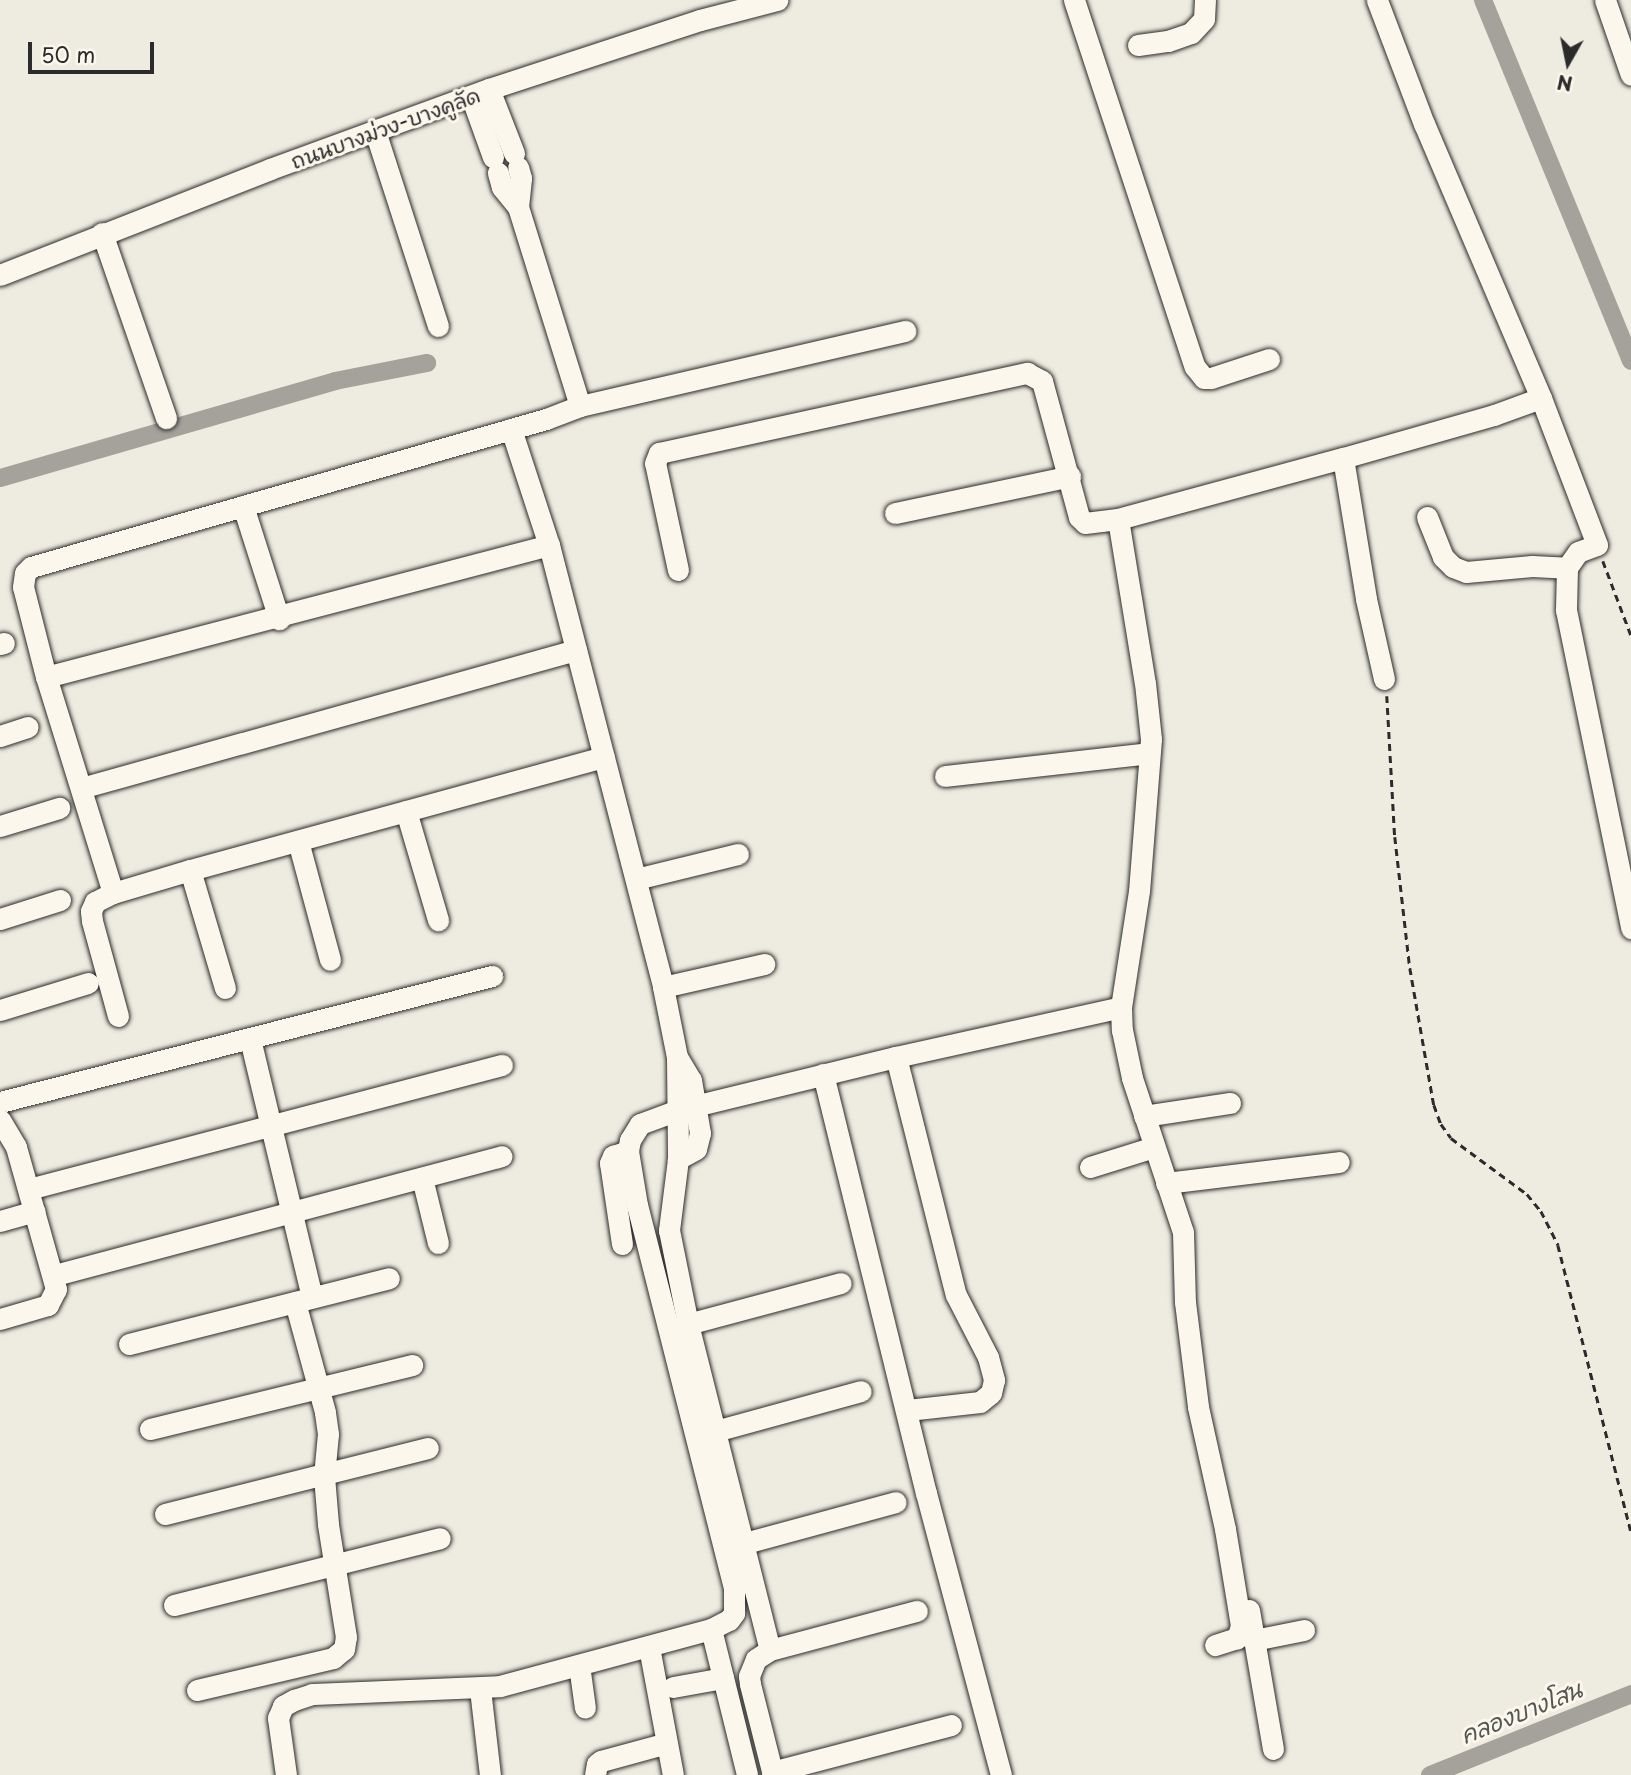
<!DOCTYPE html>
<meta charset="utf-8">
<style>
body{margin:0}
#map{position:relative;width:1631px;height:1775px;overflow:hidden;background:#eeebe0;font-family:"Playpen Sans","Playpen Sans Thai",sans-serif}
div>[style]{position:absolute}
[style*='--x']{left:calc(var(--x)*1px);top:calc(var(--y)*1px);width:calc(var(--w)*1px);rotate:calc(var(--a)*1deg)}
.canal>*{height:18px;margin:-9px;padding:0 9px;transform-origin:9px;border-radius:9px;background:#a4a29a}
.path>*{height:2.5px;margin-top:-1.25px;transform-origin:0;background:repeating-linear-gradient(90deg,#2b2b2b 0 7px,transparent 0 12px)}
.roads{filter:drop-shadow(0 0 2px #2b2b2b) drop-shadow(0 0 2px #2b2b2b)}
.minor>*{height:21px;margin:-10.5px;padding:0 10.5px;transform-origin:10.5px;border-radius:10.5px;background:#fbf7ec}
span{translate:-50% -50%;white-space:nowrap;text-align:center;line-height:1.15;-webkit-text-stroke:6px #fbf7ec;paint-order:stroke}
.street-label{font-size:21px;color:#2b2b2b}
.water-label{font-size:23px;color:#555552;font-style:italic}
.north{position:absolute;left:1533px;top:28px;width:70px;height:70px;-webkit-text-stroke:5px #fbf7ec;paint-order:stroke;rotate:189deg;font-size:19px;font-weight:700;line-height:28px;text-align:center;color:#2b2b2b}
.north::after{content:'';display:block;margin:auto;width:24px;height:32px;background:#2b2b2b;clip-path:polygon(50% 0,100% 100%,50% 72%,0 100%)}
.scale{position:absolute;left:28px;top:42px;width:126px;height:32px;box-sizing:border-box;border:4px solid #2b2b2b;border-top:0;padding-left:9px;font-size:21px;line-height:24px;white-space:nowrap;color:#2b2b2b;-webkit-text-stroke:5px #fbf7ec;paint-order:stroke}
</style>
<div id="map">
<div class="canal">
<i style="--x:1483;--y:0;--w:390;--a:67.7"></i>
<i style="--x:0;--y:478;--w:349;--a:-16.1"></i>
<i style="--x:335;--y:381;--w:94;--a:-11.1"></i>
<i style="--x:1430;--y:1775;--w:217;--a:-21.9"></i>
</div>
<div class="path">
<i style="--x:1603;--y:561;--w:79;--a:69.3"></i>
<i style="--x:1387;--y:696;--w:141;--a:86.8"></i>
<i style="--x:1395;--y:837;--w:132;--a:83.5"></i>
<i style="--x:1410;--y:968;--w:139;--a:80.1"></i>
<i style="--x:1434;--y:1105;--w:20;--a:70"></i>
<i style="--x:1441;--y:1124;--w:17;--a:54"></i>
<i style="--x:1451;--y:1138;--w:94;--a:36.4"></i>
<i style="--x:1527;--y:1194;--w:22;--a:51"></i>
<i style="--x:1541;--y:1211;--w:38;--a:63"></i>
<i style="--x:1558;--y:1245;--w:296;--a:75.7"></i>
</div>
<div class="roads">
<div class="minor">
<i style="--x:1074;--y:0;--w:386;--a:71.8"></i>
<i style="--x:1195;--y:367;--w:14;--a:51"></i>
<i style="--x:1204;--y:378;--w:7;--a:0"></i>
<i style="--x:1211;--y:378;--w:61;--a:-18.1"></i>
<i style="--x:1605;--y:0;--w:79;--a:70.9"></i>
<i style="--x:1138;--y:45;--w:30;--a:-8"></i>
<i style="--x:1168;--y:41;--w:24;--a:-19"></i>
<i style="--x:1191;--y:33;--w:19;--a:-47"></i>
<i style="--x:1204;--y:19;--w:19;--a:-87"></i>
<i style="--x:489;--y:89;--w:69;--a:68.7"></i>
<i style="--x:471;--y:96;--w:65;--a:70.2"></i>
<i style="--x:375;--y:131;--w:205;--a:72.1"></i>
<i style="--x:518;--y:207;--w:29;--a:-84"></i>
<i style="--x:521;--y:178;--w:11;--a:-105"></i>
<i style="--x:102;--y:233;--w:196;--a:70.9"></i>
<i style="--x:0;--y:275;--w:290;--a:-21.4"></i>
<i style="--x:270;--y:169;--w:233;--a:-20.1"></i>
<i style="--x:489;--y:89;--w:222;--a:-18.1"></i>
<i style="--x:700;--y:20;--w:80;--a:-14.6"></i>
<i style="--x:1541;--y:398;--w:157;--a:69.1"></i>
<i style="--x:1597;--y:545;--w:20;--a:160"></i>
<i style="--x:1578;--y:552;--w:19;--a:125"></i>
<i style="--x:1567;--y:568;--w:42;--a:91.4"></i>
<i style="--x:1566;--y:610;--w:325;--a:78.4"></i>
<i style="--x:580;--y:406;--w:334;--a:-13"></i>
<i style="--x:511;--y:429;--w:122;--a:71.9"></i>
<i style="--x:549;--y:545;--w:456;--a:75.5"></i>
<i style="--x:663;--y:987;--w:71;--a:78.7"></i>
<i style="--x:677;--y:1057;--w:102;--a:89.4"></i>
<i style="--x:678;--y:1159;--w:72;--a:97.2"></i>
<i style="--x:669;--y:1230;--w:96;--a:78.6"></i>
<i style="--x:688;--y:1324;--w:336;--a:75.9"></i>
<i style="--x:1343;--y:458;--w:143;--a:80.7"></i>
<i style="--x:1366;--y:599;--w:82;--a:77.3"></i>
<i style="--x:243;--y:506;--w:119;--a:72.3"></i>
<i style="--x:895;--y:513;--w:179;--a:-11.9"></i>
<i style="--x:1427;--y:517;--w:43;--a:68.2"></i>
<i style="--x:1443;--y:557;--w:14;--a:45"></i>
<i style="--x:1453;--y:567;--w:14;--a:21"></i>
<i style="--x:1466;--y:572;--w:66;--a:-5.2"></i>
<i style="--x:1532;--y:566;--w:35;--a:3"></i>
<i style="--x:1118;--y:519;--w:166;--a:80.7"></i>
<i style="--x:1145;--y:683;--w:56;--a:83.9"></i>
<i style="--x:1151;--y:739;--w:152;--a:94.5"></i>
<i style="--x:1139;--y:891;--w:117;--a:98.8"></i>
<i style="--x:1121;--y:1007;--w:23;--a:88"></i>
<i style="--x:1122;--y:1030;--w:49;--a:78.2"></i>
<i style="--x:1132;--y:1078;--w:162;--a:71.7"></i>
<i style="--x:1183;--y:1232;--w:70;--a:88.4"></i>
<i style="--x:1185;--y:1302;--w:106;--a:82.9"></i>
<i style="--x:1198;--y:1407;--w:125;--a:77.5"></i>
<i style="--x:1225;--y:1529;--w:98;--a:80.6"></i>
<i style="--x:1241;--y:1626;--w:13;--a:108"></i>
<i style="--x:1237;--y:1638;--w:23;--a:162"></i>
<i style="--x:678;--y:570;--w:109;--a:-102.1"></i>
<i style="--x:655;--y:463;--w:11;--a:-68"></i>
<i style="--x:659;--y:453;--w:377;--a:-12.3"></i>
<i style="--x:1027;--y:373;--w:17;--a:28"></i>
<i style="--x:1042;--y:381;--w:141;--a:74.8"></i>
<i style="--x:1079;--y:517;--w:8;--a:45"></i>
<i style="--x:1085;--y:523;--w:33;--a:-7"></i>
<i style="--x:1118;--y:519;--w:233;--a:-15.2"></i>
<i style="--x:1343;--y:458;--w:157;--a:-15.9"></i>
<i style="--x:1494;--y:415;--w:50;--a:-19.9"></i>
<i style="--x:1541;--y:398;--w:298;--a:-113.1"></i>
<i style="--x:1424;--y:124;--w:133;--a:-110.8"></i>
<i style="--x:0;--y:644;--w:4;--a:-14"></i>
<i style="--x:46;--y:677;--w:520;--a:-14.7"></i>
<i style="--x:0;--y:736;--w:29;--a:-18"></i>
<i style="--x:945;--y:776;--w:205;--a:-6.4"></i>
<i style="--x:81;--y:788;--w:514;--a:-15.58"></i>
<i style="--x:406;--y:811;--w:114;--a:73.6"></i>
<i style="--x:0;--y:826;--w:62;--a:-17"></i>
<i style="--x:298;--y:841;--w:123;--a:74.9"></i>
<i style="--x:190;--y:870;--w:123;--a:73.5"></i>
<i style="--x:636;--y:879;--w:105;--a:-13.8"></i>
<i style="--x:113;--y:893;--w:226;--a:-107.2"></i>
<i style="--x:46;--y:677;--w:93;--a:-104.3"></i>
<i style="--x:23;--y:587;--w:14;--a:-82"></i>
<i style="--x:25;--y:573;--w:8;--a:-45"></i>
<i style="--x:31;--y:567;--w:536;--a:-16.03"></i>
<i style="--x:546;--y:419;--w:36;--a:-21"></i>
<i style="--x:580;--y:406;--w:208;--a:-107.3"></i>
<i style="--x:518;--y:207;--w:26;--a:-129"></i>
<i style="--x:502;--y:187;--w:15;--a:-106"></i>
<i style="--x:0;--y:919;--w:63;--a:-17.6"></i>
<i style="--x:663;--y:987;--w:104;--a:-12.8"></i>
<i style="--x:0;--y:1010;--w:92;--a:-17.1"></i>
<i style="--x:118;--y:1016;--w:98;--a:-105.3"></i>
<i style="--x:92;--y:921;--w:10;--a:-96"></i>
<i style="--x:91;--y:911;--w:10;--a:-66"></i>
<i style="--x:95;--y:902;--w:20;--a:-27"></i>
<i style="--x:113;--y:893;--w:80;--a:-16.6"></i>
<i style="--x:190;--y:870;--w:429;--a:-15.3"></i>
<i style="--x:250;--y:1039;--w:265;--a:76.5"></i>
<i style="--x:677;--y:1057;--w:27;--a:59"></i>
<i style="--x:691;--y:1080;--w:54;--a:80.4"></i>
<i style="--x:700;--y:1133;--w:16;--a:104"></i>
<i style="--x:696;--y:1149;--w:21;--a:151"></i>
<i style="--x:896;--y:1057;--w:245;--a:75.9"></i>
<i style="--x:956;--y:1295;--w:70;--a:62.7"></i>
<i style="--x:988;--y:1357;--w:24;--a:75"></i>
<i style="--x:994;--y:1380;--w:13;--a:103"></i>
<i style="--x:991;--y:1393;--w:14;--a:141"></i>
<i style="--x:980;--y:1402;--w:73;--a:173.7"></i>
<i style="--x:823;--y:1074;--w:431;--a:76.2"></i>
<i style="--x:926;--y:1493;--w:292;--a:75.1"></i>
<i style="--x:4;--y:1101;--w:504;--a:-14.37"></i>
<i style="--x:1144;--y:1116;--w:87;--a:-8.6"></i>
<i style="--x:0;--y:1120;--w:31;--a:59"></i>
<i style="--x:16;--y:1147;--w:148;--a:74.3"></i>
<i style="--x:56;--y:1289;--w:18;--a:117"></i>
<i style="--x:48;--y:1305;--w:50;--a:163.7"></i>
<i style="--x:1090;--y:1167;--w:67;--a:-17.4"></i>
<i style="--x:422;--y:1178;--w:67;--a:76.2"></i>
<i style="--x:1166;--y:1183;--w:174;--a:-6.9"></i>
<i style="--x:29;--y:1189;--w:489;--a:-14.7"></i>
<i style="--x:0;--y:1221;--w:36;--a:-16"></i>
<i style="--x:622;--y:1244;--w:82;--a:-98.4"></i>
<i style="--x:610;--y:1163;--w:8;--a:-67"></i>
<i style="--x:613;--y:1156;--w:16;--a:-18"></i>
<i style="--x:55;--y:1275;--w:462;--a:-14.9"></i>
<i style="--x:688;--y:1324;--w:158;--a:-15"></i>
<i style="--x:129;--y:1344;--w:268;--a:-14.2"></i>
<i style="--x:150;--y:1429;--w:270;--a:-13.7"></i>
<i style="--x:715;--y:1431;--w:151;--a:-15.3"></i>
<i style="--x:165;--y:1514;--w:271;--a:-14.1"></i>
<i style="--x:745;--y:1543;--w:156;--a:-15.2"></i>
<i style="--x:174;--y:1605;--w:274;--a:-14.1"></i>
<i style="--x:1249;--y:1610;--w:141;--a:80.2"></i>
<i style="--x:711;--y:1629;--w:150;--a:76.1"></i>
<i style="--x:1254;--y:1640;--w:51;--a:-11.3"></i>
<i style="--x:649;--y:1647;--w:130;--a:79.4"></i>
<i style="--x:579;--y:1665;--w:43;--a:82.1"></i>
<i style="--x:673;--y:1687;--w:51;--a:-10.2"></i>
<i style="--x:480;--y:1689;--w:87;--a:83.4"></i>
<i style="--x:197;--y:1690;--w:140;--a:-13.2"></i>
<i style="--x:333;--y:1658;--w:14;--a:-39"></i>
<i style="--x:344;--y:1649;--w:12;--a:-81"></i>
<i style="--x:346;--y:1637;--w:114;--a:-99.1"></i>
<i style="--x:328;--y:1524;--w:48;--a:-94.8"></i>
<i style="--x:324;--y:1476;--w:42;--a:-84.6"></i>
<i style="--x:328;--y:1434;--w:22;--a:-98"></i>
<i style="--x:325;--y:1412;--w:114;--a:-105.3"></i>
<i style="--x:772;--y:1772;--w:185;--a:-14.7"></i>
<i style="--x:286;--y:1775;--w:58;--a:-98"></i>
<i style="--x:278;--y:1718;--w:13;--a:-67"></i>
<i style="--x:283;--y:1706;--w:13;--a:-29"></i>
<i style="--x:294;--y:1700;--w:19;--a:-18"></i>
<i style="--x:312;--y:1694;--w:188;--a:-2.4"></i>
<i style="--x:500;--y:1686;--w:219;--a:-15.1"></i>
<i style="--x:711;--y:1629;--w:20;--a:-27"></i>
<i style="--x:729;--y:1620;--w:9;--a:-54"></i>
<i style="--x:734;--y:1613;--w:25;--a:-90"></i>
<i style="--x:734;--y:1588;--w:395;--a:-104.2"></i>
<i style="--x:637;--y:1205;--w:55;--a:-99.5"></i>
<i style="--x:628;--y:1151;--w:11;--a:-80"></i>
<i style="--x:630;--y:1140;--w:19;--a:-58"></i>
<i style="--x:640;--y:1124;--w:40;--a:-20.2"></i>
<i style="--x:678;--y:1110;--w:224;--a:-13.7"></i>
<i style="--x:896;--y:1057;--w:230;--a:-12.5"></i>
<i style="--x:595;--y:1775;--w:11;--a:-80"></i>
<i style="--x:597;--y:1764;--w:5;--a:-37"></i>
<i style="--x:601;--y:1761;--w:68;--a:-15.3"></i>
<i style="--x:773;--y:1775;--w:94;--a:-104.2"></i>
<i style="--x:750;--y:1684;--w:8;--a:-97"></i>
<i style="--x:749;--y:1676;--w:18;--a:-68"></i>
<i style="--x:756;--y:1659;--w:17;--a:-33"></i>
<i style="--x:770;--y:1650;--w:152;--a:-14.9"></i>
</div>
</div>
<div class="street-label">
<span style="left:385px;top:127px;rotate:-20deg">ถนนบางม่วง-บางคูลัด</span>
</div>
<div class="water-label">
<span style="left:1521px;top:1712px;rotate:-22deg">คลองบางโสน</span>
</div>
<div class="north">N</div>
<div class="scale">50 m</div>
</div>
